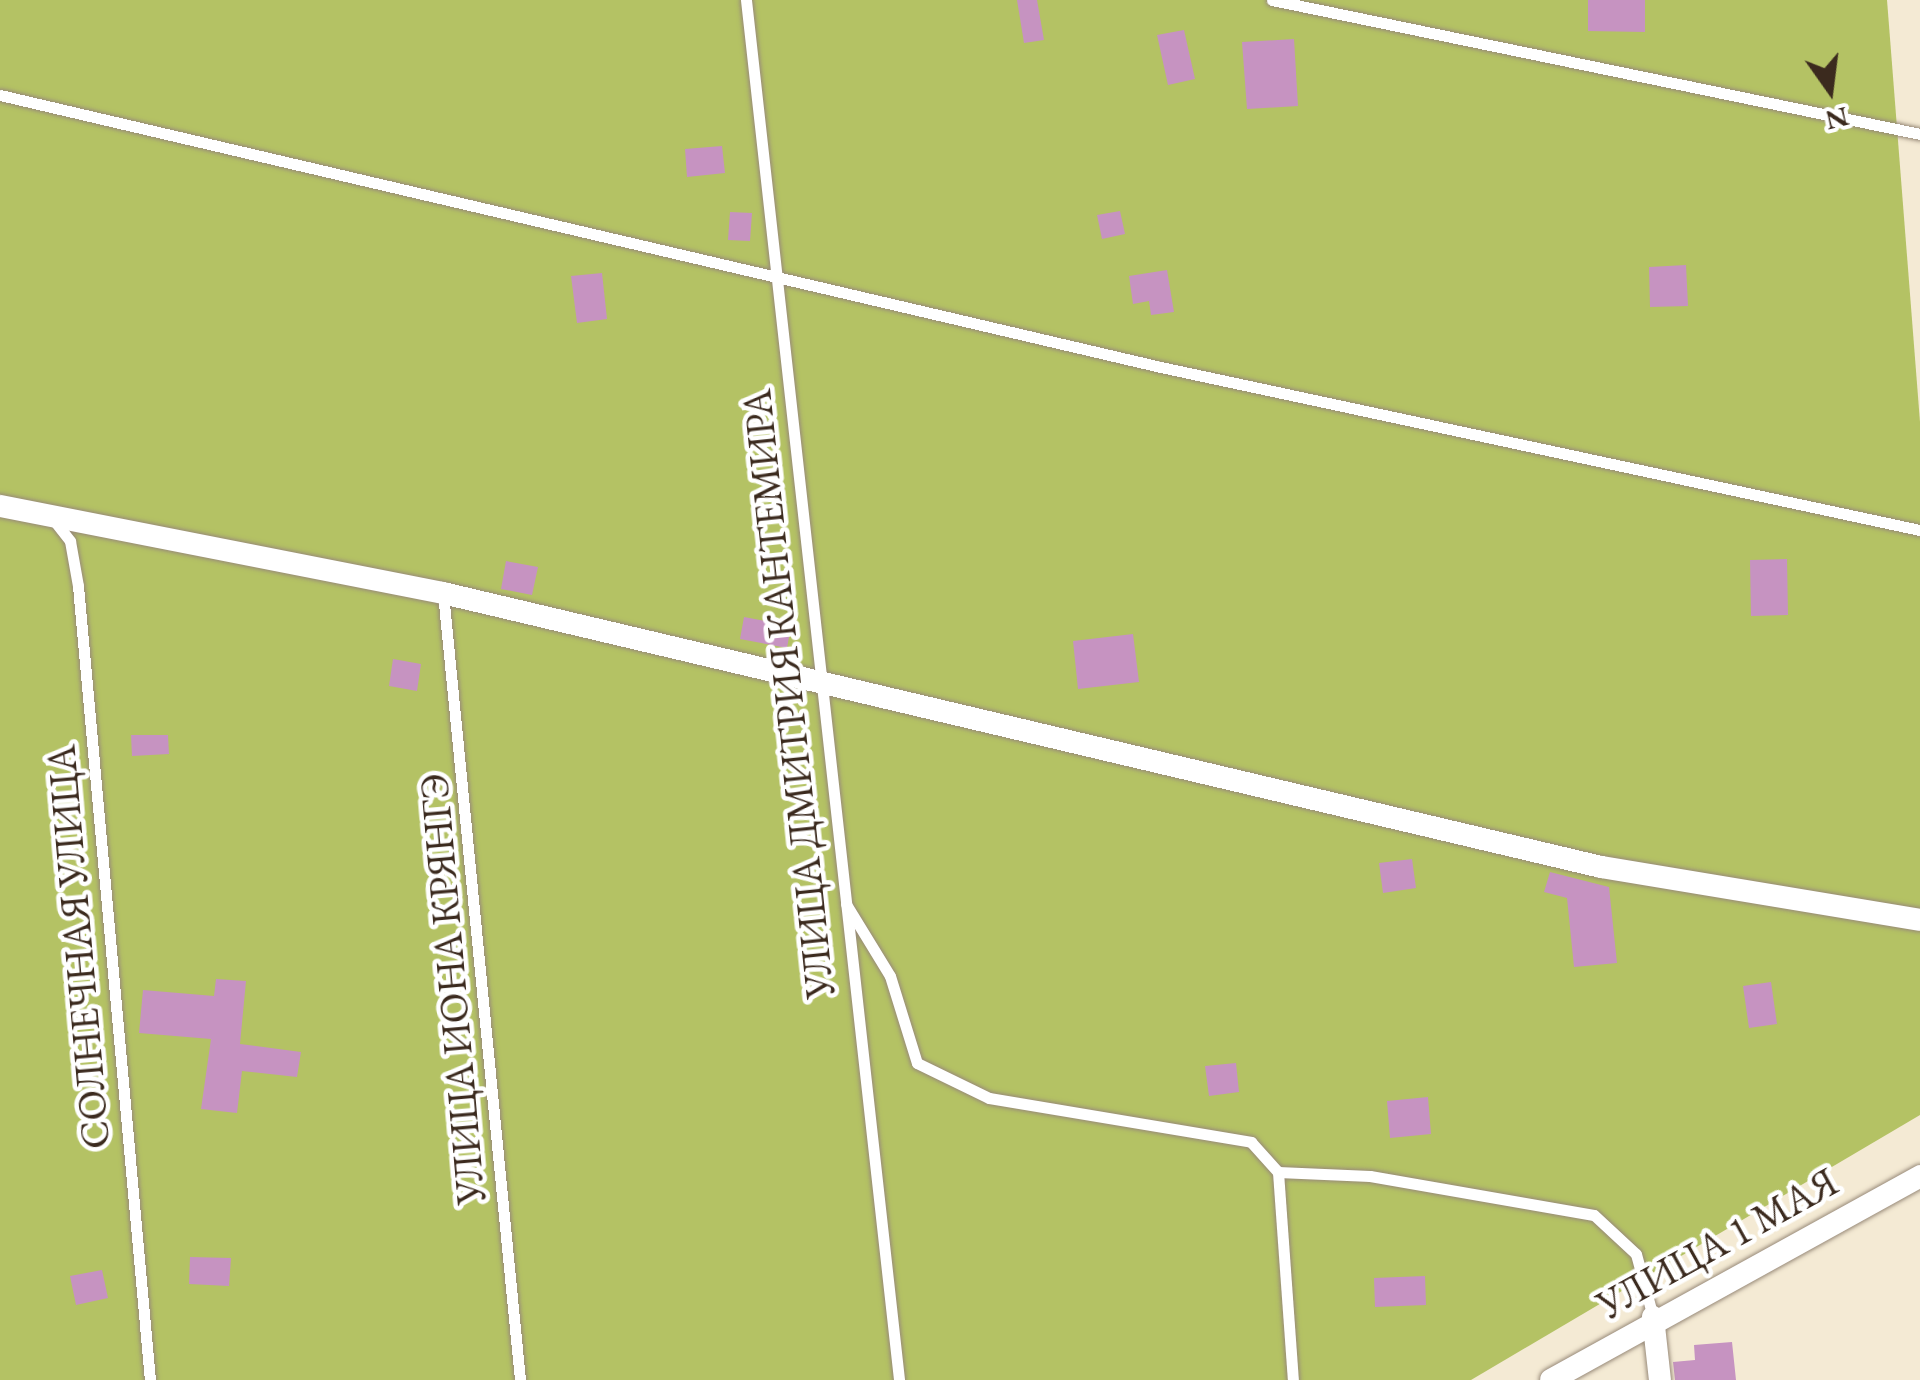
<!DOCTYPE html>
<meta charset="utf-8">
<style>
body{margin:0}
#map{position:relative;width:1920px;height:1380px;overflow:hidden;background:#f4ead4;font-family:"EB Garamond",serif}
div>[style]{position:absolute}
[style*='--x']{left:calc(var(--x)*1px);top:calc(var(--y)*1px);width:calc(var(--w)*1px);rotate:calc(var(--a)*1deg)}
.green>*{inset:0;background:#b4c264}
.building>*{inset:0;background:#c693c1}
.roads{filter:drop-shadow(0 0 2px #988a79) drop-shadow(0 0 2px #988a79)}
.lane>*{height:11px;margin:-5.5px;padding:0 5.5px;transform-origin:5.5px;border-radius:5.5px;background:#fff}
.street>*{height:22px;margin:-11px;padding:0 11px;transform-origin:11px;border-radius:11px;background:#fff}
span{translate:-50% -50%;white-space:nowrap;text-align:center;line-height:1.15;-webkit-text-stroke:9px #fff;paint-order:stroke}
.street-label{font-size:40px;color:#3b2a1e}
.north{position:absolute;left:1780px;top:40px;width:100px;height:100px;-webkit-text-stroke:8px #fff;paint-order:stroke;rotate:166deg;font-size:28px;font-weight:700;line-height:40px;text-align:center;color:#3b2a1e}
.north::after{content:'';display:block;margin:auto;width:35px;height:45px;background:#3b2a1e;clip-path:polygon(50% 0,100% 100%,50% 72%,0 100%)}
</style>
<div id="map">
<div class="green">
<i style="clip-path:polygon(0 0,1887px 0,1920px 422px,1920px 1115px,1471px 1380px,0 1380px)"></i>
</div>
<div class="building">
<i style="clip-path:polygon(1017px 0,1037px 0,1044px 40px,1024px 43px)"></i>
<i style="clip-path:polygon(1588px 0,1645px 0,1645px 32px,1588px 31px)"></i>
<i style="clip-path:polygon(1184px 30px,1195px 79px,1168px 85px,1157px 35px)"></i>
<i style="clip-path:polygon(1294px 39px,1298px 106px,1247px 109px,1242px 42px)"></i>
<i style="clip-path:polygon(722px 146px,725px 173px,687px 177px,685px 149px)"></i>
<i style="clip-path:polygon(1120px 211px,1125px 234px,1102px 239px,1097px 215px)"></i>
<i style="clip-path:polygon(730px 212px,752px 213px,750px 241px,728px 240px)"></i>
<i style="clip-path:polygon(1686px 265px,1688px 306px,1650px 307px,1649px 267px)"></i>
<i style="clip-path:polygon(1167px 270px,1174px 312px,1151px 315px,1149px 301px,1133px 304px,1129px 276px)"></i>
<i style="clip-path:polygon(602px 273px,607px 319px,577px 323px,571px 276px)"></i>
<i style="clip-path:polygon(1787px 559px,1788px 615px,1751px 616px,1750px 560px)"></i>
<i style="clip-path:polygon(506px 561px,538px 567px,532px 595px,501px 589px)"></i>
<i style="clip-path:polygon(744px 617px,791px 626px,787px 648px,740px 639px)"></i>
<i style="clip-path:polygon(1133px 634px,1139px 682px,1078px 689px,1073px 641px)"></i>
<i style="clip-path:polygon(393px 659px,421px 664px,417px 691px,389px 686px)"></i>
<i style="clip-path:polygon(131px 735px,168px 735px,169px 754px,132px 756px)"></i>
<i style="clip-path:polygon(1412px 859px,1416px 888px,1383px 893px,1379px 863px)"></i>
<i style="clip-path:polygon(1550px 872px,1609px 887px,1617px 963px,1574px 967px,1567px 898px,1544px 892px)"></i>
<i style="clip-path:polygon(216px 979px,246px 981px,240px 1044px,301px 1052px,297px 1077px,242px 1071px,237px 1113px,201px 1109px,211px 1039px,139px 1033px,143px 990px,214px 996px)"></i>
<i style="clip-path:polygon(1771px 982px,1777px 1024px,1749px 1028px,1743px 986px)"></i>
<i style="clip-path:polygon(1236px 1063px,1239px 1092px,1209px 1096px,1205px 1066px)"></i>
<i style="clip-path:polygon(1428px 1097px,1431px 1134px,1390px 1138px,1387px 1101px)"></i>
<i style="clip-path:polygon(190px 1257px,231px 1258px,229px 1286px,189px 1284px)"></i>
<i style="clip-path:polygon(102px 1270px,108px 1298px,76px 1305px,70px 1276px)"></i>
<i style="clip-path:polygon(1425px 1276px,1426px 1305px,1375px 1307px,1374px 1278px)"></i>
<i style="clip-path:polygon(1732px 1342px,1736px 1380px,1675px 1380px,1673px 1362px,1695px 1360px,1694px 1345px)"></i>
</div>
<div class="roads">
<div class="lane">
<i style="--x:746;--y:0;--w:1388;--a:83.67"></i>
<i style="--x:1272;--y:0;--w:662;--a:11.68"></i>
<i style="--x:0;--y:95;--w:1187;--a:13.19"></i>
<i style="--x:1156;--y:366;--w:781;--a:12.12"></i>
<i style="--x:53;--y:519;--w:28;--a:52"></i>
<i style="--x:70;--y:541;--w:46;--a:79.9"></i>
<i style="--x:78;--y:586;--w:797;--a:84.82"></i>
<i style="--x:443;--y:593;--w:791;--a:84.41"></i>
<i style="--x:846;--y:904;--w:84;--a:58.6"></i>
<i style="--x:890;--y:976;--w:91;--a:72.8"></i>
<i style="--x:917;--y:1063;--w:80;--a:25.9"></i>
<i style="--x:989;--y:1098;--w:266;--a:9.5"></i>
<i style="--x:1251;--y:1142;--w:40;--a:48"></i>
<i style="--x:1278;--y:1172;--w:209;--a:85.9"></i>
<i style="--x:1278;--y:1172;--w:92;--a:2.5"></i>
<i style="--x:1370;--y:1176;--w:227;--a:9.9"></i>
<i style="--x:1594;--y:1215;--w:57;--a:42.9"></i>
<i style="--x:1636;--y:1254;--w:65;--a:74.9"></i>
</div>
<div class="street">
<i style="--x:0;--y:506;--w:451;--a:11.1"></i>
<i style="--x:443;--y:593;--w:1190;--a:13.31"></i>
<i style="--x:1601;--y:867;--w:323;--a:9.4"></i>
<i style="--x:1653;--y:1317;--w:63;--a:83.7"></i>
<i style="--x:1551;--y:1380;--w:422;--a:-28.9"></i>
</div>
</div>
<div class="street-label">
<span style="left:788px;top:694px;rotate:-96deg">УЛИЦА ДМИТРИЯ КАНТЕМИРА</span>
<span style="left:78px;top:947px;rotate:-95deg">СОЛНЕЧНАЯ УЛИЦА</span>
<span style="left:452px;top:989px;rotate:-95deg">УЛИЦА ИОНА КРЯНГЭ</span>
<span style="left:1717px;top:1243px;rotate:-29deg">УЛИЦА 1 МАЯ</span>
</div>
<div class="north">N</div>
</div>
